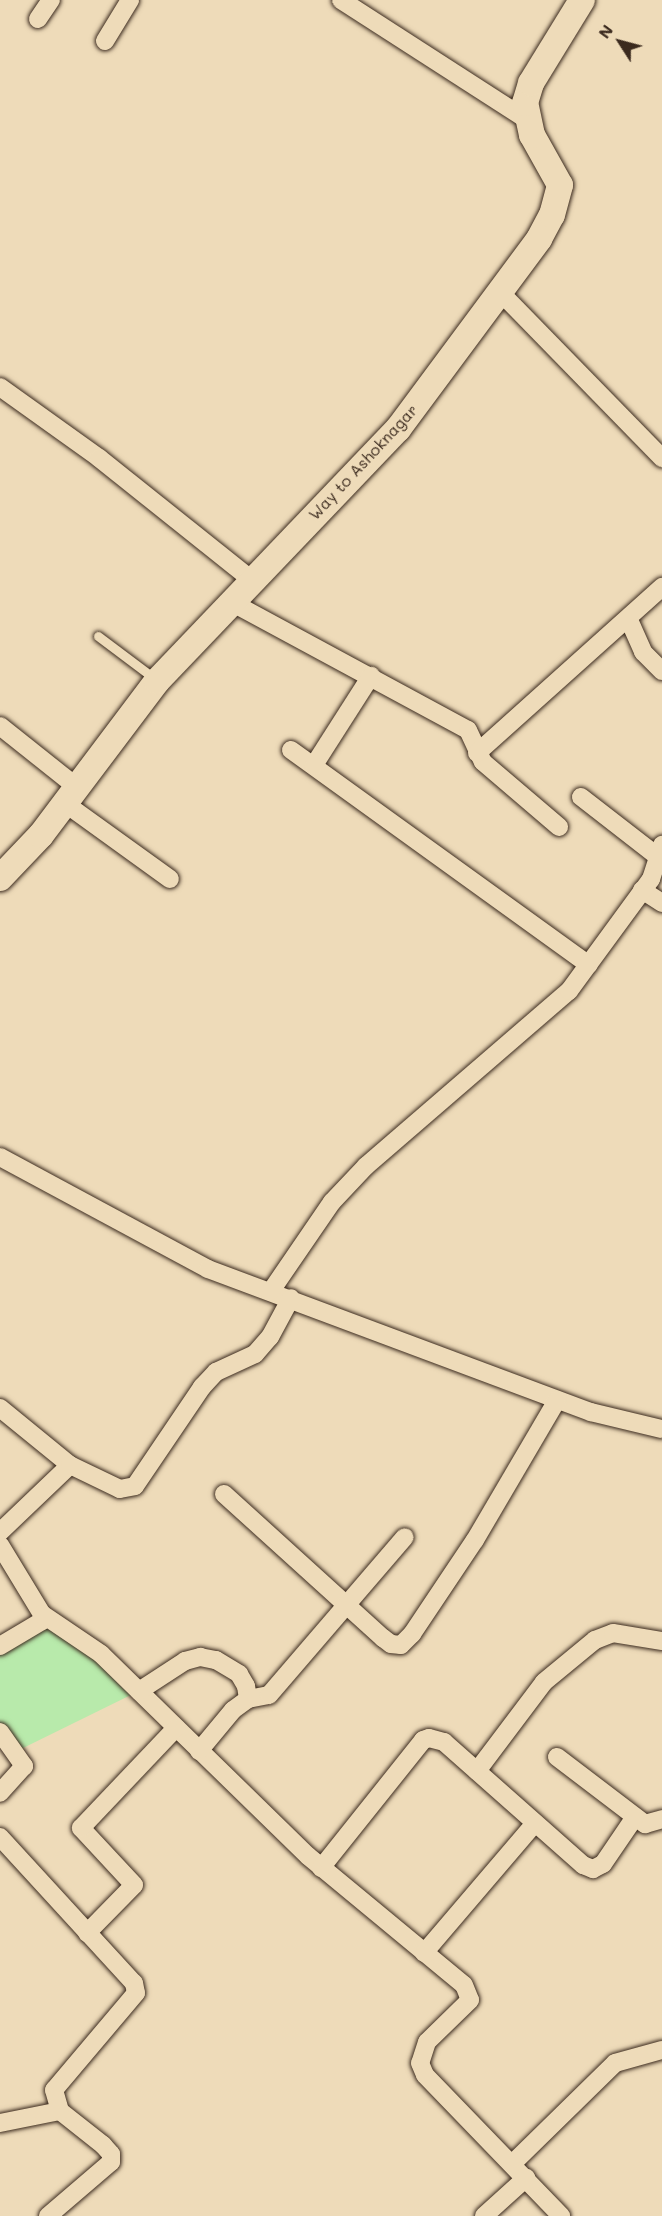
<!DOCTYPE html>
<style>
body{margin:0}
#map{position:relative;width:662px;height:2216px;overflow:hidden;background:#eedbb9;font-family:Mali,sans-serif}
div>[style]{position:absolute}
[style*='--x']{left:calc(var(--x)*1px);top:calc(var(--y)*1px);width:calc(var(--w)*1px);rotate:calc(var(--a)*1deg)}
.green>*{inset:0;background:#b8eaab}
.roads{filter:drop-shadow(0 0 2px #3b2a1e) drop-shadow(0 0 2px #3b2a1e)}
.lane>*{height:9px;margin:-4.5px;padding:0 4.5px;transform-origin:4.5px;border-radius:4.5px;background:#eedbb9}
.street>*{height:18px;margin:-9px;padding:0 9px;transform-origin:9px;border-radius:9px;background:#eedbb9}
.secondary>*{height:26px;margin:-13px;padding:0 13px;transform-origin:13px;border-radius:13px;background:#eedbb9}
span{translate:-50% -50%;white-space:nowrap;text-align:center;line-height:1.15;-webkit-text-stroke:6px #eedbb9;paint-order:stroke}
.street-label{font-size:16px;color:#3b2a1e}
.north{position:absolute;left:590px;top:12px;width:60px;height:60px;-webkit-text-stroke:4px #eedbb9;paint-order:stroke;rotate:306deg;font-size:16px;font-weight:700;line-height:24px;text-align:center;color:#3b2a1e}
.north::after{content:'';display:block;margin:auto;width:21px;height:27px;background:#3b2a1e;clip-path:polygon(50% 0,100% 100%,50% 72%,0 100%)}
</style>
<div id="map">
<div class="green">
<i style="clip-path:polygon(42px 1614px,139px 1691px,17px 1751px,0 1732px,0 1641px)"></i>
</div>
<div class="roads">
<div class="lane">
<i style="--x:98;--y:636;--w:71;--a:37"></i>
</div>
<div class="street">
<i style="--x:341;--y:0;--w:220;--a:32.8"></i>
<i style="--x:38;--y:19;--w:23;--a:-56"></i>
<i style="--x:105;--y:41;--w:48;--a:-58.6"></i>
<i style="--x:501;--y:293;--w:231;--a:45.7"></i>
<i style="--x:0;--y:387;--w:122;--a:35.6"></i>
<i style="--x:99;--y:458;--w:196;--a:38.6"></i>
<i style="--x:231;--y:602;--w:269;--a:28.4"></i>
<i style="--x:468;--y:730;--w:35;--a:65"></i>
<i style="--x:483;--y:762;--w:100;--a:40.5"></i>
<i style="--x:629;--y:620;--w:35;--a:66"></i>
<i style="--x:643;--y:652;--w:27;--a:45"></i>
<i style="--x:0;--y:726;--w:100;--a:38.5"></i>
<i style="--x:291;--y:750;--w:367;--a:35.8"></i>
<i style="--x:477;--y:753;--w:249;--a:-41.9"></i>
<i style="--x:314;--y:765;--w:106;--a:-57.4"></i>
<i style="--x:581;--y:797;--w:96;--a:37.8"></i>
<i style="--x:66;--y:804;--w:128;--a:35.8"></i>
<i style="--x:642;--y:890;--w:24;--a:33"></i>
<i style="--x:0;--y:1157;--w:236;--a:28.3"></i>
<i style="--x:208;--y:1269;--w:409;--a:20.5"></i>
<i style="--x:591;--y:1412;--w:73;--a:13.5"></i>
<i style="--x:271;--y:1291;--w:108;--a:-55.6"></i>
<i style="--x:332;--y:1202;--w:50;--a:-46.6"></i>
<i style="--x:366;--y:1166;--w:268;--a:-40.8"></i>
<i style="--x:569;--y:991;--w:139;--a:-53.8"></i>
<i style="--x:651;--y:879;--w:36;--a:-72"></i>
<i style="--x:0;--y:1408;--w:90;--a:39.2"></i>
<i style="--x:224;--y:1494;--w:215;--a:42.2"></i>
<i style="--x:383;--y:1638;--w:10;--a:37"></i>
<i style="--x:391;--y:1644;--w:10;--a:6"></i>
<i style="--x:401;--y:1645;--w:16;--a:-45"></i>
<i style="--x:412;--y:1634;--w:113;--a:-56.2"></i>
<i style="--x:475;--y:1540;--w:162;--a:-59.6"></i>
<i style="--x:0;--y:1532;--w:97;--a:-43.7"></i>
<i style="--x:70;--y:1465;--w:55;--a:25.6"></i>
<i style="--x:120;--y:1489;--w:15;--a:-11"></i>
<i style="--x:135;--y:1486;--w:120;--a:-55.9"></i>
<i style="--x:202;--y:1387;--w:21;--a:-47"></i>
<i style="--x:216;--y:1372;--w:43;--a:-24.8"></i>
<i style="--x:255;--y:1354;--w:23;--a:-49"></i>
<i style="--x:270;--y:1337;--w:44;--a:-61.7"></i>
<i style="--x:0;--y:1545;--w:81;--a:58.7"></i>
<i style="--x:42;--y:1614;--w:7;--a:90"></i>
<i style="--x:42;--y:1621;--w:49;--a:149.2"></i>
<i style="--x:42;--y:1614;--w:71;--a:34.1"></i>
<i style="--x:101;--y:1654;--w:289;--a:44.3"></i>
<i style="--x:308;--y:1856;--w:202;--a:39.6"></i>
<i style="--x:464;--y:1985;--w:16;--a:68"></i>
<i style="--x:470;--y:2000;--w:60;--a:135.7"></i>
<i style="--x:427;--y:2042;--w:22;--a:108"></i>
<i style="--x:420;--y:2063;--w:13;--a:67"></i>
<i style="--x:425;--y:2075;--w:196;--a:46"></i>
<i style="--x:139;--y:1691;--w:55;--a:-33.1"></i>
<i style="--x:185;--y:1661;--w:16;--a:-15"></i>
<i style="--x:200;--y:1657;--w:16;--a:11"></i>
<i style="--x:216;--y:1660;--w:27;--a:31"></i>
<i style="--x:239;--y:1674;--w:14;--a:60"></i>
<i style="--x:246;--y:1686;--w:13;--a:81"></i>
<i style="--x:0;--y:1732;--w:42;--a:54.8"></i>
<i style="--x:24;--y:1766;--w:36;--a:132"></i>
<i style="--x:199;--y:1751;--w:53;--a:-50.3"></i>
<i style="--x:233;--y:1710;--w:19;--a:-36"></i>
<i style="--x:248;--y:1699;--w:21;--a:-11"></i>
<i style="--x:269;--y:1695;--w:208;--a:-49.3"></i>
<i style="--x:557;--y:1757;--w:111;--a:37.3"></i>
<i style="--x:645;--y:1824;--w:18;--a:-16"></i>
<i style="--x:477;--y:1771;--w:111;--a:-53"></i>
<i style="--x:544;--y:1682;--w:66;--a:-39.5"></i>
<i style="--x:595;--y:1640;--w:19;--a:-21"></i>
<i style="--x:613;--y:1633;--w:50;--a:9.3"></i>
<i style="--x:0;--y:1837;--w:198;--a:47.5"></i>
<i style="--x:134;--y:1983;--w:10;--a:79"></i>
<i style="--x:136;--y:1993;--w:127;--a:130.2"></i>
<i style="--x:54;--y:2090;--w:22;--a:74"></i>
<i style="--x:60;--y:2111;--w:55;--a:38.3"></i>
<i style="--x:103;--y:2145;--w:12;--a:48"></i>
<i style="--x:111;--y:2154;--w:8;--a:90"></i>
<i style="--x:111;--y:2162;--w:83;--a:139.4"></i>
<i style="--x:321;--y:1868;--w:164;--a:-51.4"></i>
<i style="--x:423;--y:1740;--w:6;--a:-18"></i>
<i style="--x:429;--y:1738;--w:16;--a:15"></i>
<i style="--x:444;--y:1742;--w:186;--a:41.5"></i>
<i style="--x:583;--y:1865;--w:11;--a:22"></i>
<i style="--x:593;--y:1869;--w:11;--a:-27"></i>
<i style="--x:603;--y:1864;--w:57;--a:-55.8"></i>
<i style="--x:87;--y:1933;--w:67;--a:-45.6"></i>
<i style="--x:134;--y:1885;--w:78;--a:-132.9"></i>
<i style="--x:81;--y:1828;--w:138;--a:-46.5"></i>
<i style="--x:424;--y:1953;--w:171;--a:-49.5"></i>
<i style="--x:0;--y:2123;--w:61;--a:-11.3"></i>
<i style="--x:512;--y:2164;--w:144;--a:-44.4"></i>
<i style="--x:615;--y:2063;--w:49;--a:-15.5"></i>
<i style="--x:484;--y:2216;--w:57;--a:-42.1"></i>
</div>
<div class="secondary">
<i style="--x:0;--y:878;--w:59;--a:-46.4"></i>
<i style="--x:41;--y:835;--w:193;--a:-53"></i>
<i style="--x:157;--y:681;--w:349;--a:-46.3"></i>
<i style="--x:398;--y:429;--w:237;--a:-53.4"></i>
<i style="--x:539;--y:239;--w:27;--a:-62"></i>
<i style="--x:552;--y:215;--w:31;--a:-75"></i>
<i style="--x:560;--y:185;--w:57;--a:-119.2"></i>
<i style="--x:532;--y:135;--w:33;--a:-102"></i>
<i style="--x:525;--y:103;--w:21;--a:-73"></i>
<i style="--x:531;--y:83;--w:97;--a:-58.4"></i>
</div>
</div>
<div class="street-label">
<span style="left:363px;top:462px;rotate:-47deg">Way to Ashoknagar</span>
</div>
<div class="north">N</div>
</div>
